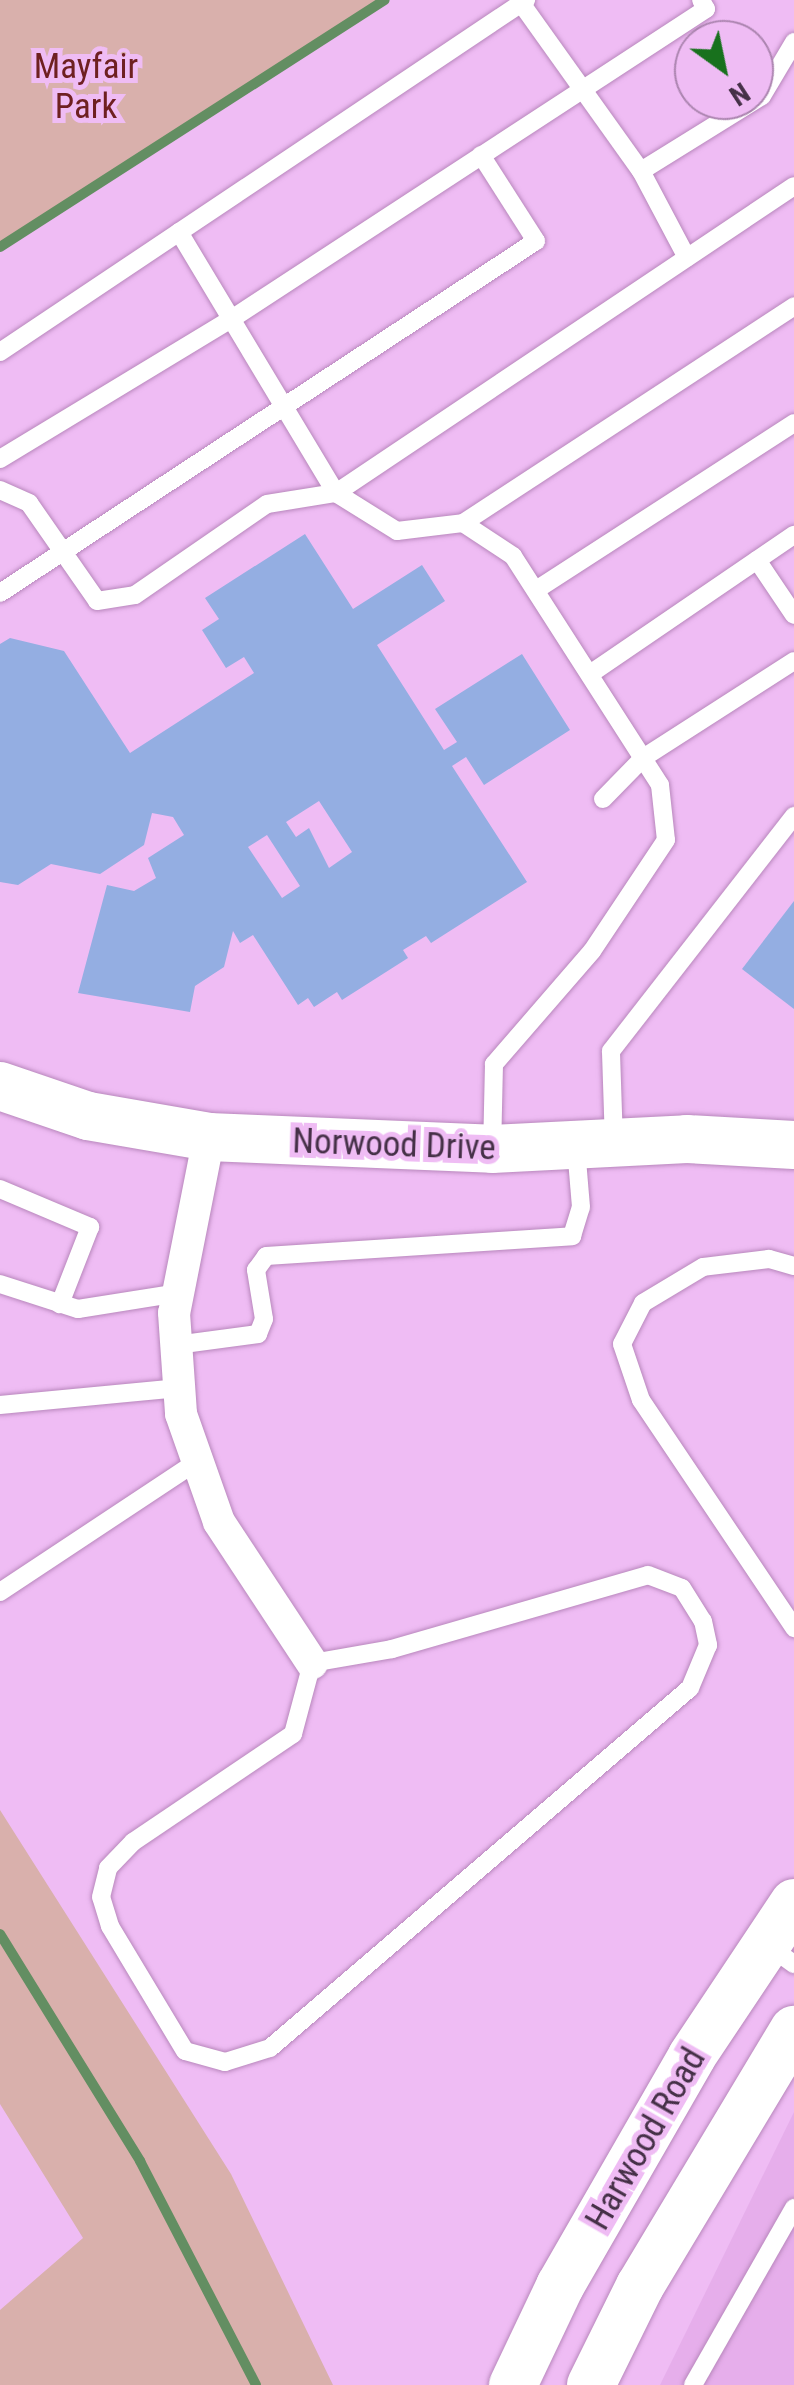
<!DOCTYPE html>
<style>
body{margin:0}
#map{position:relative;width:794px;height:2385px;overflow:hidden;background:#efbcf4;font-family:"Roboto Condensed",sans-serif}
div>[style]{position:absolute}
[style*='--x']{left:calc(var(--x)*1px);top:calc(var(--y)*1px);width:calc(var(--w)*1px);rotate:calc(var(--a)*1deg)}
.built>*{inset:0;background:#e6aeeb}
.green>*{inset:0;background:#d9b0ac}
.stream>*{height:10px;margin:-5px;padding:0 5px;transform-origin:5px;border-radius:5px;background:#638e62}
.building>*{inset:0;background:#94aee2}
.roads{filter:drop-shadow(0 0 2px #b887bc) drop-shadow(0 0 2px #b887bc)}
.lane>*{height:18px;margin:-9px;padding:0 9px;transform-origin:9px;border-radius:9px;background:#fff}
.street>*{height:32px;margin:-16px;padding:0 16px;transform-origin:16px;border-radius:16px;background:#fff}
.secondary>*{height:48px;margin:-24px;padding:0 24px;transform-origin:24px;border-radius:24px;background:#fff}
span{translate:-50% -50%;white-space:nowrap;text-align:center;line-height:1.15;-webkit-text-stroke:10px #efbcf4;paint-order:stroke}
.park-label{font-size:35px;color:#6e2021}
.street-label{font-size:35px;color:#453047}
.north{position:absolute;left:674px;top:20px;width:100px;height:100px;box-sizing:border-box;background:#efbcf4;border:2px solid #ab84af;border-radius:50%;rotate:147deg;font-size:28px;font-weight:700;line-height:40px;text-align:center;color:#453047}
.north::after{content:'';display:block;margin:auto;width:35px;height:45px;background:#18711d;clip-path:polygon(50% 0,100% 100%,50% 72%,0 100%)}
</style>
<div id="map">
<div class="built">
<i style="clip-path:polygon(794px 2112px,794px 2385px,660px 2385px)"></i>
</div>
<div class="green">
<i style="clip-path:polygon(0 0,385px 0,0 244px)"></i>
<i style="clip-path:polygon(0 1810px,231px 2174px,333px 2385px,0 2385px,0 2310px,83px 2238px,0 2104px)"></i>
</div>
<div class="stream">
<i style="--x:0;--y:247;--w:457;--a:-32.7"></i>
<i style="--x:0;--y:1934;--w:267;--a:58.3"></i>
<i style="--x:140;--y:2161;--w:252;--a:62.6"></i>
</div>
<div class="building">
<i style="clip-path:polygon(evenodd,305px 534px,353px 609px,422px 565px,445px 601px,377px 645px,444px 750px,457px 742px,435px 709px,522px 654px,570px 730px,484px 785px,466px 757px,452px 766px,527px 882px,431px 943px,426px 936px,403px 950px,408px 958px,342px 1000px,337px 992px,314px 1007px,308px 998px,298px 1005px,253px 935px,240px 943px,233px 931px,224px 967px,195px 986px,190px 1012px,78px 993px,107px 885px,134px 891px,156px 878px,148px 858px,184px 835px,173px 817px,152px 813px,144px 845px,100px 874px,51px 864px,18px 885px,0 882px,0 644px,10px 638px,64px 651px,130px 753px,254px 673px,244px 657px,226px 668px,202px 630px,219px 619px,205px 598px,305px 534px,319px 801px,352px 852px,329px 868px,309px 828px,296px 837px,286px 822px,319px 801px,305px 534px,267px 835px,300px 886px,282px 898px,248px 847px,267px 835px)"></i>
<i style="clip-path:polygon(794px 901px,794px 1009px,742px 969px)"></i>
</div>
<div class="roads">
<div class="lane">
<i style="--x:521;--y:3;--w:206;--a:54.5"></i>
<i style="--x:641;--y:171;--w:98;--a:62.1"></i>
<i style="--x:641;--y:171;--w:142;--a:-31.8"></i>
<i style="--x:762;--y:96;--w:63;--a:-59.3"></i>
<i style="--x:179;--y:232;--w:305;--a:59"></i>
<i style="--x:336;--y:493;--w:551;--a:-33.83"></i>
<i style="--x:0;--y:352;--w:633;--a:-33.79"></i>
<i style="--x:0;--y:459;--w:272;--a:-31.2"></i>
<i style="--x:233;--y:318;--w:565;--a:-33.16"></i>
<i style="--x:706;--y:9;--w:10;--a:-119"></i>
<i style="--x:0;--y:490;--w:32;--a:24"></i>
<i style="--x:29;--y:503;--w:119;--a:55.2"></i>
<i style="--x:97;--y:601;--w:38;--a:-9"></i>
<i style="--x:135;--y:595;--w:160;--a:-34.6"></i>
<i style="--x:267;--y:504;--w:70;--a:-9.1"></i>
<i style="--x:336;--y:493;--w:72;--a:31.9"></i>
<i style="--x:397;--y:531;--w:66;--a:-6.9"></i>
<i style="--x:463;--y:523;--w:60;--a:33.4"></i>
<i style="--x:513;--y:556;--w:272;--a:57.3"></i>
<i style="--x:660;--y:785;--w:55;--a:83.8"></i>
<i style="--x:666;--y:840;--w:133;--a:123.7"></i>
<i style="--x:592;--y:951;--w:150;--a:130.9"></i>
<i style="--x:494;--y:1064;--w:85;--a:91.3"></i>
<i style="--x:463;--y:523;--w:396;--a:-33.2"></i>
<i style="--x:757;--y:560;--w:66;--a:56.1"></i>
<i style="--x:536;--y:590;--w:307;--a:-32.9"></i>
<i style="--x:0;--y:593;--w:641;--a:-33.29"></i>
<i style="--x:536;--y:241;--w:102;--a:-122.6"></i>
<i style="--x:590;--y:674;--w:247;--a:-34.3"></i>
<i style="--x:603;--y:799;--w:57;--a:-45.7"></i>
<i style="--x:643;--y:758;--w:179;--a:-32.7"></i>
<i style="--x:614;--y:1143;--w:92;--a:-91.9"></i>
<i style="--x:611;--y:1051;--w:298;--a:-52.1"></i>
<i style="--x:0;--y:1189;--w:98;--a:22.9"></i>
<i style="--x:90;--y:1227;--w:83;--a:111.3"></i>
<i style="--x:794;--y:1266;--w:26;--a:-164"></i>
<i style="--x:769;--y:1259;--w:66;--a:173.1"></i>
<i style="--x:703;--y:1267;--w:70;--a:149"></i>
<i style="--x:643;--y:1303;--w:46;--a:117.1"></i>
<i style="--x:622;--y:1344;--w:59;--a:71.3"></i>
<i style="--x:641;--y:1400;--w:275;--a:56.1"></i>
<i style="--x:0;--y:1284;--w:82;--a:17.8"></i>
<i style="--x:78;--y:1309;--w:101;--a:-9.1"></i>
<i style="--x:176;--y:1345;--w:83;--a:-7.6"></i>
<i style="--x:258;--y:1334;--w:16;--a:-68"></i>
<i style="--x:264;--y:1319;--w:50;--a:-99.3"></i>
<i style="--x:256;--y:1270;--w:17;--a:-54"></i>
<i style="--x:266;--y:1256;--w:307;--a:-3.7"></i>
<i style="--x:572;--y:1236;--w:30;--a:-73"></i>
<i style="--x:581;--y:1207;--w:60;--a:-94.8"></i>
<i style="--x:0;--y:1405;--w:180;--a:-5.4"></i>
<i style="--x:648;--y:1575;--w:36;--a:21"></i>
<i style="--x:682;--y:1588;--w:39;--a:58"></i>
<i style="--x:703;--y:1621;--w:25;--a:78"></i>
<i style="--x:708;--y:1645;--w:47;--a:112.7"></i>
<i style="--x:690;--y:1688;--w:553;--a:139.4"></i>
<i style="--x:270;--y:2048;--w:47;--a:162.7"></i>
<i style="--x:225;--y:2062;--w:41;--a:-164.6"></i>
<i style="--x:185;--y:2051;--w:146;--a:-121"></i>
<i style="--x:110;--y:1926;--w:30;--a:-107"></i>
<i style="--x:101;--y:1897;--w:30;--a:-76"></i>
<i style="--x:108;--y:1868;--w:36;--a:-46"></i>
<i style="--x:133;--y:1842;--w:193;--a:-34"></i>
<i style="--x:293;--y:1734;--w:73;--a:-75"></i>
<i style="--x:312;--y:1663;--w:81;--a:-9.9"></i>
<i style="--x:392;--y:1649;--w:266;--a:-16.1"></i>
<i style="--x:0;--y:1592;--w:234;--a:-33.5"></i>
<i style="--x:769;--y:1946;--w:31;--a:36"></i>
<i style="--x:693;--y:2385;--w:204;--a:-60.3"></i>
</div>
<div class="street">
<i style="--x:209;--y:1137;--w:179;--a:101.2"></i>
<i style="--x:174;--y:1313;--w:101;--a:86"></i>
<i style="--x:181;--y:1414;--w:114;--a:70.6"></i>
<i style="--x:219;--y:1522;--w:169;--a:56.6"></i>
</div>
<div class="secondary">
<i style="--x:0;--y:1086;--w:93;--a:18.8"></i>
<i style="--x:88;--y:1116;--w:123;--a:9.8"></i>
<i style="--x:209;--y:1137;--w:283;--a:2.4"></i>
<i style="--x:492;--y:1149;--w:195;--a:-2.9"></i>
<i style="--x:687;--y:1139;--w:107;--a:3.2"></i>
<i style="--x:513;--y:2385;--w:110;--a:-64.6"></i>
<i style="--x:560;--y:2286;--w:265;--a:-60.1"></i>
<i style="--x:692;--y:2056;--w:184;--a:-56.3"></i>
<i style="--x:591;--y:2385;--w:110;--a:-63.7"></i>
<i style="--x:640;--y:2286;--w:299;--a:-59"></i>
</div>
</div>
<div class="park-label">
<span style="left:86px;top:87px">Mayfair<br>Park</span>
</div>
<div class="street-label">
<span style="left:394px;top:1145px;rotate:2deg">Norwood Drive</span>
<span style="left:646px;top:2139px;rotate:-60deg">Harwood Road</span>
</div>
<div class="north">N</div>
</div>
